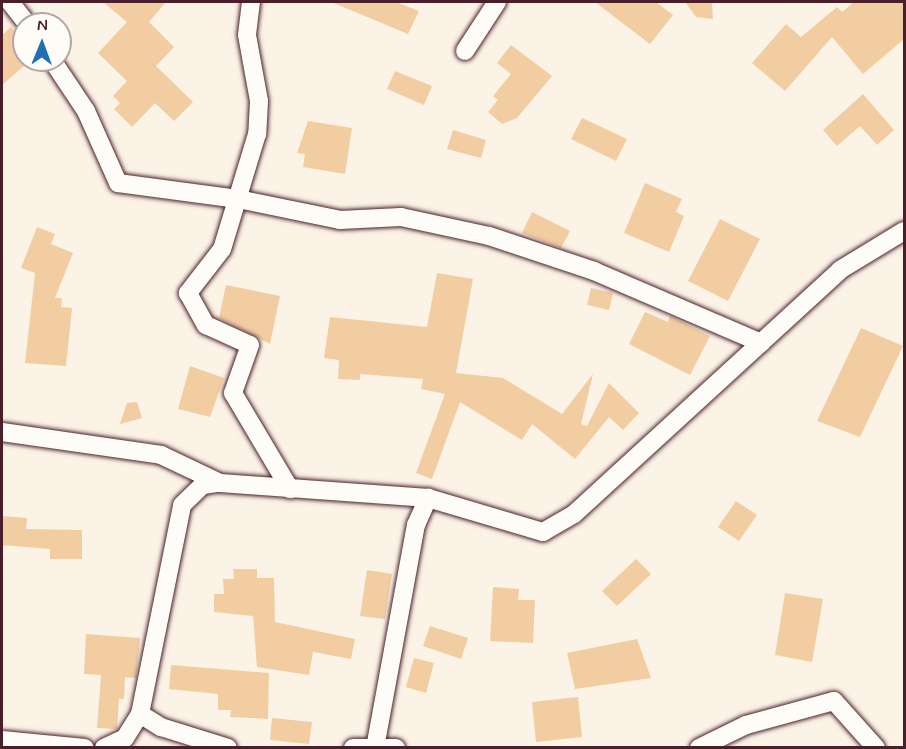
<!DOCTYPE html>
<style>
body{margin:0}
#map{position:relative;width:906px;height:749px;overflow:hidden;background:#fbf3e6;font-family:Mynerve,sans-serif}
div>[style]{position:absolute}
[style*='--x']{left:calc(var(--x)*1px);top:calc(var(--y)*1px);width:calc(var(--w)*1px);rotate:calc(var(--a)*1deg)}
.building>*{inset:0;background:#f2cda2}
.roads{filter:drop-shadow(0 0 2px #4a1f2b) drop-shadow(0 0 2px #4a1f2b)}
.minor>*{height:18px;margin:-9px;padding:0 9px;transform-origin:9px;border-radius:9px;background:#fdfcf7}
span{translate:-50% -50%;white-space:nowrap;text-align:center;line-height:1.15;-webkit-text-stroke:6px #fdfcf7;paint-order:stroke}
.frame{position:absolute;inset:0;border:3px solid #4a1f2b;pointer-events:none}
.north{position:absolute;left:12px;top:12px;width:60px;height:60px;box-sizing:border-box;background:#fdfcf7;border:2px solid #b5a4a5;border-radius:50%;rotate:1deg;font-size:16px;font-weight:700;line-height:24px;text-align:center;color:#4a1f2b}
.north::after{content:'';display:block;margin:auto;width:21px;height:27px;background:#1f6fb2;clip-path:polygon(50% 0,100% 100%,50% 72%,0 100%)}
</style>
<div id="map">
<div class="building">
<i style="clip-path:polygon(103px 2px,166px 2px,149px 22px,174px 47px,156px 66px,193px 102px,174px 121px,155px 103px,132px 127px,114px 109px,120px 103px,113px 96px,127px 81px,98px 53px,127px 22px)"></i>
<i style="clip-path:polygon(331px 2px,396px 2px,419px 11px,408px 34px)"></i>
<i style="clip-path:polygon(595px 2px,656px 2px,673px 15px,650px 44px)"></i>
<i style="clip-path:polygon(685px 2px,712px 2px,713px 19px,696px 17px)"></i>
<i style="clip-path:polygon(854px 2px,904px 2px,904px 39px,863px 74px,832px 37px,785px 91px,752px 63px,786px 24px,801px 37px,837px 7px,842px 12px)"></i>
<i style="clip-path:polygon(11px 27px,24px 42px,24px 66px,2px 85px,2px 35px)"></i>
<i style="clip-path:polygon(511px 45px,552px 76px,517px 118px,502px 124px,488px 112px,498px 100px,493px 96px,511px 74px,497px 63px)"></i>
<i style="clip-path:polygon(395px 71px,432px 86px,424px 105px,387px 89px)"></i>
<i style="clip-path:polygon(863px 94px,894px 130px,877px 145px,860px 126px,837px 146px,823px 130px)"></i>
<i style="clip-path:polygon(582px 118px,627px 139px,616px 161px,571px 139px)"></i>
<i style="clip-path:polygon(308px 121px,352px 128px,345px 174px,303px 167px,305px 154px,297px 153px)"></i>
<i style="clip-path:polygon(453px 130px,486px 140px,481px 158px,447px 149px)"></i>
<i style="clip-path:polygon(645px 183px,682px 199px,676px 212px,684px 216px,669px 252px,624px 233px)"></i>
<i style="clip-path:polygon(532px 212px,570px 231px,561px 248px,522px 233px)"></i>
<i style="clip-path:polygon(720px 219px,760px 239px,728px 301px,688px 281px)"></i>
<i style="clip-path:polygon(37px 227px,55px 234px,51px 244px,73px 253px,55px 298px,62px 298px,61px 307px,72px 308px,66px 366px,25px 363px,35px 273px,21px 268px)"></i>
<i style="clip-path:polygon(437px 273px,473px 279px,456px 373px,503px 378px,562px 414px,593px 374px,581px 424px,587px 426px,609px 383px,639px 413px,623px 430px,609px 417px,575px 459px,532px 424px,522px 440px,460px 402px,432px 479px,416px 473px,445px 394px,421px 389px,423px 379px,360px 374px,360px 380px,338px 379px,339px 360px,324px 358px,330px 317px,427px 327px)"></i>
<i style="clip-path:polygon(226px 285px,280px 296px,270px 344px,219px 318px)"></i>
<i style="clip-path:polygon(591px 288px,613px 293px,609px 310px,587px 305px)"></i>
<i style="clip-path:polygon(645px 312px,668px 322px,670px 316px,710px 336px,690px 375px,629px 344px)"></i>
<i style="clip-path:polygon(861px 328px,903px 346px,860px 437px,817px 421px)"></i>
<i style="clip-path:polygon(190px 366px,224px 378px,210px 417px,178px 409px)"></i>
<i style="clip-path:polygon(137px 402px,142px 418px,120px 424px,127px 403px)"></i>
<i style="clip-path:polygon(736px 501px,757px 515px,739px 541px,718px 527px)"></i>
<i style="clip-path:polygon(2px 516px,27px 518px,26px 529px,82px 530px,82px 559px,50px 559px,50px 549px,2px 545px)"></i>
<i style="clip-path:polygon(636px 559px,651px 574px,617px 606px,602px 591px)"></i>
<i style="clip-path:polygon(233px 569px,257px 569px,257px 578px,274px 578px,275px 622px,355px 639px,351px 659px,313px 652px,309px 675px,257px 667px,253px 616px,214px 612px,214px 594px,224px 594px,223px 579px,234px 579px)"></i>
<i style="clip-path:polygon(367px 570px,392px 574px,385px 619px,360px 616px)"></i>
<i style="clip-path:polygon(493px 587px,519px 589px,518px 600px,535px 600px,533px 643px,490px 641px)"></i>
<i style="clip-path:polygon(785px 593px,823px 599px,812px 662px,775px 655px)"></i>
<i style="clip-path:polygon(430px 626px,468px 638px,461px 659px,423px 646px)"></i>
<i style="clip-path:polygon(86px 634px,140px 638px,136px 678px,125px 677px,124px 699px,119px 699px,117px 729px,97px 728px,101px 675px,84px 674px)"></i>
<i style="clip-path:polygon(637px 639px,651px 678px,575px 689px,567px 653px)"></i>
<i style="clip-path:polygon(414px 658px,434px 663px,426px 693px,406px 687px)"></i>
<i style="clip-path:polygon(171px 665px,269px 673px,268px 719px,230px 717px,231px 710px,218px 710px,218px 694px,169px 689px)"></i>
<i style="clip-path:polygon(578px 697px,582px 737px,536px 742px,532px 702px)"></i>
<i style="clip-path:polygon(272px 718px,312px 722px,309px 744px,270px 740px)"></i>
</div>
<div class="roads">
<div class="minor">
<i style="--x:10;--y:2;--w:28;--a:52"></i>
<i style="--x:251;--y:2;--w:33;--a:97"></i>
<i style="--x:247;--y:35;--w:67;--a:79.7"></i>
<i style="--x:259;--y:101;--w:33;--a:93"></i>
<i style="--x:257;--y:134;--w:120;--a:106.9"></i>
<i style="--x:222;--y:249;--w:56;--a:127.7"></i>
<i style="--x:188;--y:293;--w:37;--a:61"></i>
<i style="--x:206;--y:325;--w:48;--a:24.4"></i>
<i style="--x:250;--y:345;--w:51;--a:109.5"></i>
<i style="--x:233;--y:393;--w:112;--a:59.3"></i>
<i style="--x:465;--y:51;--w:59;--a:-56.9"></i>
<i style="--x:52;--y:60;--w:61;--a:56.3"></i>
<i style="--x:86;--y:111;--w:79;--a:66"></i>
<i style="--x:118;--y:183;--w:121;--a:7.6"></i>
<i style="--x:238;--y:199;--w:104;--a:11.6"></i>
<i style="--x:340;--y:220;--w:61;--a:-2.8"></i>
<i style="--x:401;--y:217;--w:90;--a:12.2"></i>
<i style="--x:489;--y:236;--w:111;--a:18.4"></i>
<i style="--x:594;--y:271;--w:182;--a:23.3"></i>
<i style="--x:2;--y:432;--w:161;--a:8.2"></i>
<i style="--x:161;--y:455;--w:65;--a:25.4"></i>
<i style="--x:220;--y:483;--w:209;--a:4.1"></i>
<i style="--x:428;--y:498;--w:120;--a:16.5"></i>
<i style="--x:543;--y:532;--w:36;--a:-30"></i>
<i style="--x:574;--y:514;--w:361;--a:-42.5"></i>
<i style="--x:840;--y:270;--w:75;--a:-31.4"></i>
<i style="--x:140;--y:714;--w:25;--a:32"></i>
<i style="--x:161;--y:727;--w:70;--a:17.4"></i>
<i style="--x:2;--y:740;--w:83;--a:5.5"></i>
<i style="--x:104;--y:748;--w:23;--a:-25"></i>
<i style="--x:125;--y:738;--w:28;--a:-58"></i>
<i style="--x:140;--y:714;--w:213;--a:-78.6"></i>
<i style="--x:182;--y:505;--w:29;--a:-44"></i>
<i style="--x:203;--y:485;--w:15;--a:-8"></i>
<i style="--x:353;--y:748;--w:16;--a:0"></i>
<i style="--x:375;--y:748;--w:227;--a:-79.6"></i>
<i style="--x:416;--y:525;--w:30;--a:-66"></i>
<i style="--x:386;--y:748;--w:10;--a:0"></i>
<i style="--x:699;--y:748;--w:52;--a:-26.1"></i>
<i style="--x:746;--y:725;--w:91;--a:-15.3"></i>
<i style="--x:834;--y:701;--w:63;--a:48.2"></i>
</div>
</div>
<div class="frame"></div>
<div class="north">N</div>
</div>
